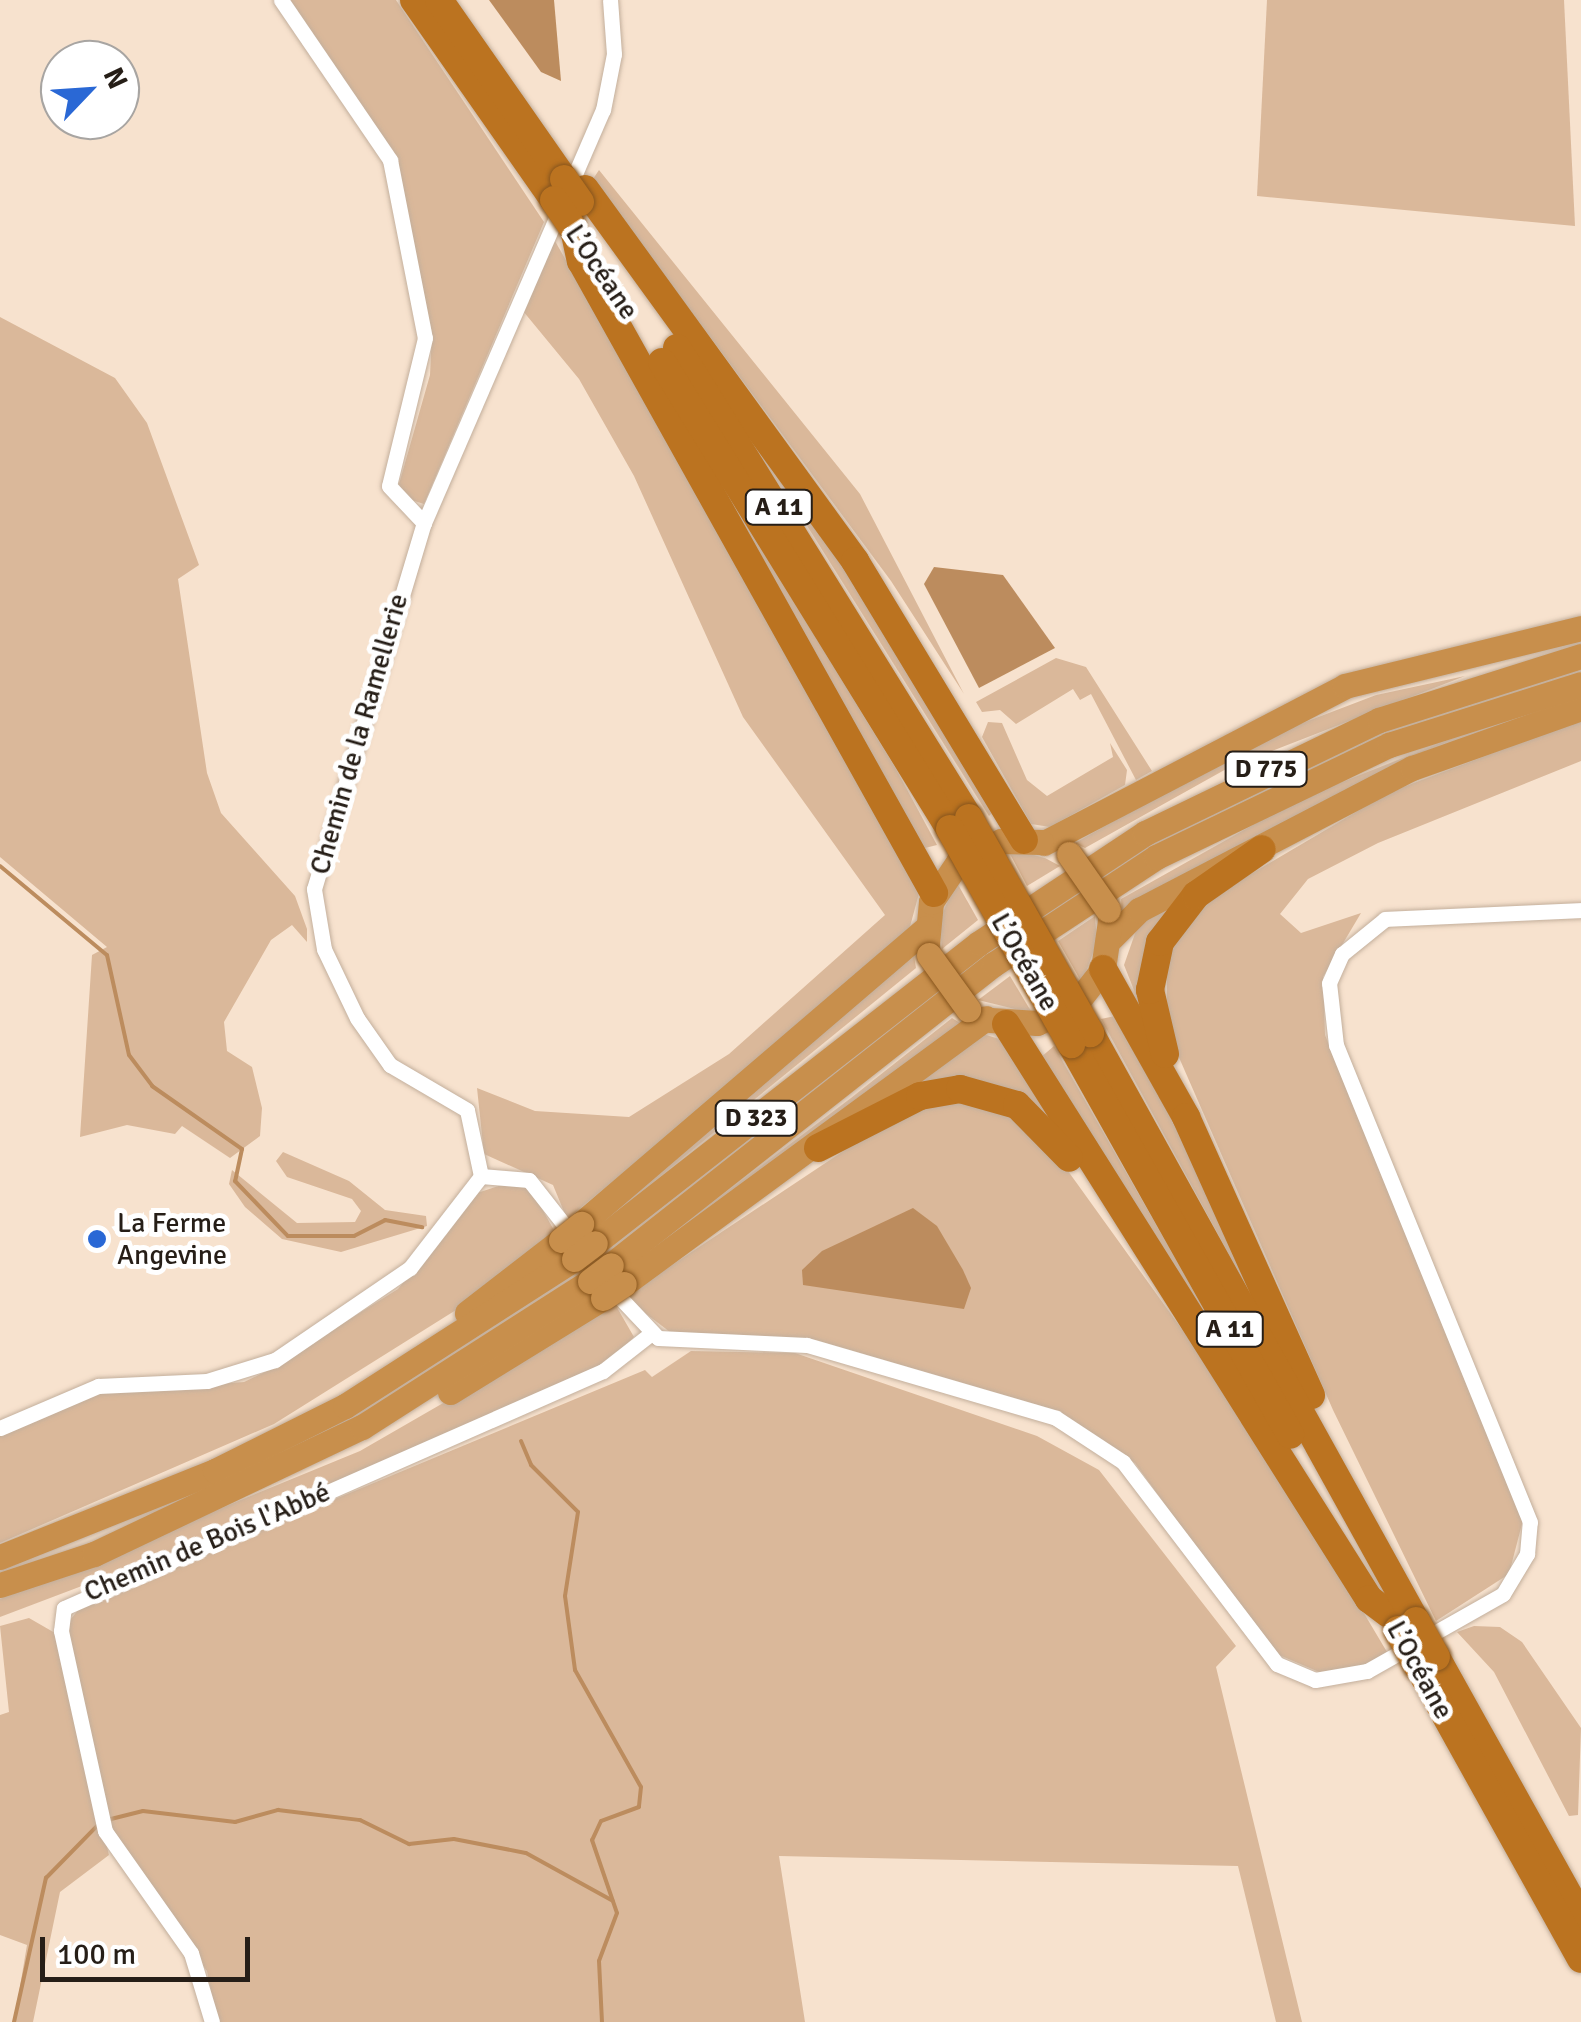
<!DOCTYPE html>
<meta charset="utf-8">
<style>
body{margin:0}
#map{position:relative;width:1581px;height:2022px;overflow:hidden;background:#f7e2ce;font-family:Signika,sans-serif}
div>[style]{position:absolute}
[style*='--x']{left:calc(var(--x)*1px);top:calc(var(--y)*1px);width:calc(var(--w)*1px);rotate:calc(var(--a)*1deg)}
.green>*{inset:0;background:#dab89a}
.water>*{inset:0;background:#bc8c5e}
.stream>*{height:4px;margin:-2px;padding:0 2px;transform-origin:2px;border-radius:2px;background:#bc8c5e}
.roads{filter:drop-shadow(0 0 2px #c3af9c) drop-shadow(0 0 2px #c3af9c)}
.minor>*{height:15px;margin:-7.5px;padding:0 7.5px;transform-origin:7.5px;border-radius:7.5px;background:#fff}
.trunk>*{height:25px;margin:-12.5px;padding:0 12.5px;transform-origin:12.5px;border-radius:12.5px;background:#c88f4c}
.motorway>*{height:28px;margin:-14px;padding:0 14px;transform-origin:14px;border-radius:14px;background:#bb7320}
.bridges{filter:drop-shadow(0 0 2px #87551d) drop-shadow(0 0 2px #87551d)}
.trunk-bridge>*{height:25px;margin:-12.5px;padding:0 12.5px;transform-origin:12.5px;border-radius:12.5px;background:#c88f4c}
.motorway-bridge>*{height:28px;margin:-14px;padding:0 14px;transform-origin:14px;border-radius:14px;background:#bb7320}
.dots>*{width:28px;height:28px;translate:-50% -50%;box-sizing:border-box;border:5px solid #fff;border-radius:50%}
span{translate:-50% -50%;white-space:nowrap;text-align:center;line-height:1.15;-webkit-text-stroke:10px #fff;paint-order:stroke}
.shield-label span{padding:2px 8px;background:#fff;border:2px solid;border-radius:8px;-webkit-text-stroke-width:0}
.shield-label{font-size:25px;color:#261e17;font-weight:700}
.street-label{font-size:28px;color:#261e17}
.poi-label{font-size:28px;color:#261e17}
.left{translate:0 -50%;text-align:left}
.north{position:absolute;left:40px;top:40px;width:100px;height:100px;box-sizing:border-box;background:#fff;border:2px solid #a8a5a2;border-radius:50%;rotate:65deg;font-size:28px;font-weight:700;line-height:40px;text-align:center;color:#261e17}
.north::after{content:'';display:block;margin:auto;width:35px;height:45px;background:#2a68d5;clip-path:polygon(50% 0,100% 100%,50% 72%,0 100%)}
.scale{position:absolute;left:40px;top:1937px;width:210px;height:45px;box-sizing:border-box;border:5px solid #261e17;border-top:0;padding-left:12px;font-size:30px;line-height:35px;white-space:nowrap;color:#261e17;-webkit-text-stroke:8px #fff;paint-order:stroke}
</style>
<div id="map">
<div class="green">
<i style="clip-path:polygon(288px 0,396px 0,544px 222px,424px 504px,405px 498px,399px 484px,430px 375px,432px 332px,395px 162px)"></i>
<i style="clip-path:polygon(1267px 0,1564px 0,1575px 226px,1257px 196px)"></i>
<i style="clip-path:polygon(599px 170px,860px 494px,964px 694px,891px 581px,593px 179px)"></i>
<i style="clip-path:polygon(555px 241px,921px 886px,908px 934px,893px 951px,567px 1219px,553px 1185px,484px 1154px,477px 1088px,535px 1111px,629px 1117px,729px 1054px,885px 915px,743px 717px,634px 476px,579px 379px,523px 311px)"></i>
<i style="clip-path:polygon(0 317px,115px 378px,147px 423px,199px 565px,178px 579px,207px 773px,221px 813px,295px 896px,307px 929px,307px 942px,292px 925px,271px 940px,224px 1022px,227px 1051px,252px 1067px,262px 1108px,260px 1136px,230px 1158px,182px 1126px,175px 1134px,127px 1125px,80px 1137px,92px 955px,107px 947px,0 857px)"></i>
<i style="clip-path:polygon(737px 414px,818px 520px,997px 808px,989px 816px)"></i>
<i style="clip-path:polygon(692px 435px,896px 769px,937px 845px,921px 849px)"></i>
<i style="clip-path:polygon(1056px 658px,1086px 667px,1152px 771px,1136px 780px,1091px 694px,1080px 700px,1073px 689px,1016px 724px,1000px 710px,982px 712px,976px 702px)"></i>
<i style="clip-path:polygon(1465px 676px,1228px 768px,1085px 848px,1075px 843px,1258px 740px,1376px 695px)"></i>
<i style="clip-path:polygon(1581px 720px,1581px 761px,1378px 843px,1308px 879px,1280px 914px,1301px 933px,1361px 913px,1323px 977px,1325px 1035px,1523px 1520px,1509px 1574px,1436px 1621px,1333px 1410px,1167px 1030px,1167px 949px,1198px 910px,1244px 878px,1390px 792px)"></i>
<i style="clip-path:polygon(988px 722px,1002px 723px,1027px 780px,1047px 796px,1113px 757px,1110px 743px,1127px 770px,1125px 785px,1050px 827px,1031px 824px,982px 737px)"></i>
<i style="clip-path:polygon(1474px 730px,1407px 759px,1122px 911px,1121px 899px,1299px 799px)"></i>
<i style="clip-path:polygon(1026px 853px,1045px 858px,1060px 866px,1027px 886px,1010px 854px)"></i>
<i style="clip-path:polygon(956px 881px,978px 920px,942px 949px,939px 922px)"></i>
<i style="clip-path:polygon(1175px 900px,1146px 1020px,1124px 965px,1138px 925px)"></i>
<i style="clip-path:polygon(1095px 916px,1097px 942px,1082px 983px,1058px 941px)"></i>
<i style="clip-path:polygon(914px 956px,916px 968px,589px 1234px,602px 1215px)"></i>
<i style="clip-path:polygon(1010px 976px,1032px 1013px,978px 1000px)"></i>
<i style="clip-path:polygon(1115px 1016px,1211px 1190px,1280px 1348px,1101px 1019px)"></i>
<i style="clip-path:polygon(952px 1018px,960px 1023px,618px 1274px,851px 1098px)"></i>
<i style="clip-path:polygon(983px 1034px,1006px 1041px,1055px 1122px,912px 1085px)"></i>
<i style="clip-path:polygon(1054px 1046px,1208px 1316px,1236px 1369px,1040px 1058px)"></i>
<i style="clip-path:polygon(949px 1098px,1015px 1114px,1050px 1146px,1258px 1435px,1387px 1652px,1365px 1666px,1319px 1672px,1272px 1652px,1135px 1463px,1052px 1409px,816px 1340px,670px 1332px,624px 1297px,866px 1136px)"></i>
<i style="clip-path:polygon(283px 1152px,349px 1181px,385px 1210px,426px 1216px,427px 1226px,341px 1252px,282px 1239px,245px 1207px,229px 1184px,232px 1170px,297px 1223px,355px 1222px,361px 1211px,352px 1199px,287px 1177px,276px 1161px)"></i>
<i style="clip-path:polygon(514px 1181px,532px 1191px,555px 1232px,456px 1310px,274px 1424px,0 1543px,0 1433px,96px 1393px,244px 1382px,265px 1372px,398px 1289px,474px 1194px)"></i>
<i style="clip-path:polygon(615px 1304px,634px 1337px,609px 1362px,219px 1534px,0 1617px,0 1599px,360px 1451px)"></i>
<i style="clip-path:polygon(691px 1351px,795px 1353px,1037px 1436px,1099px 1470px,1236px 1646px,1216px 1667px,1302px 2022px,1276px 2022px,1238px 1866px,779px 1856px,805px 2022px,217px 2022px,207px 1971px,133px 1874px,105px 1814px,66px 1625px,83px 1604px,645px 1370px,652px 1377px)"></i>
<i style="clip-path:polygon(29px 1618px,55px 1633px,109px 1855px,60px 1892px,33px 2022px,14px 2022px,27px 1945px,0 1935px,0 1715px,9px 1712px,0 1626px)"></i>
<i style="clip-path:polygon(1474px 1626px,1500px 1627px,1522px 1642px,1581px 1728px,1578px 1815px,1569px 1816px,1494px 1672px,1457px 1632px)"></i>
</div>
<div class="water">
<i style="clip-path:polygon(489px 0,554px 0,561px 81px,541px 72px)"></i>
<i style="clip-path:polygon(934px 567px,1003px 575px,1055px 648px,979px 688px,924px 584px)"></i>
<i style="clip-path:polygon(913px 1208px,937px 1226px,963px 1270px,971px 1288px,964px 1309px,803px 1285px,802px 1270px,822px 1251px)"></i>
</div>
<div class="stream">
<i style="--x:0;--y:866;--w:139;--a:39.8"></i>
<i style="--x:107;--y:955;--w:102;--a:77.6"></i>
<i style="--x:129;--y:1055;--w:39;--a:53"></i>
<i style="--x:152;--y:1086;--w:110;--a:35"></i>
<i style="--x:242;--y:1149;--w:33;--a:102"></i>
<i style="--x:235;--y:1181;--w:76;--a:46.1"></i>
<i style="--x:288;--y:1236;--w:66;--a:0"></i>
<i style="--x:354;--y:1236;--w:35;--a:-27"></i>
<i style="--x:385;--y:1220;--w:38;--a:11"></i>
<i style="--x:521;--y:1441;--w:26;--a:67"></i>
<i style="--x:531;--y:1465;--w:66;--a:45"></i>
<i style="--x:578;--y:1512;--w:85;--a:98.8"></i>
<i style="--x:565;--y:1596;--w:75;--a:82.3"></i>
<i style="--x:575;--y:1670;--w:134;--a:60.6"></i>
<i style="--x:641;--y:1787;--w:20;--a:96"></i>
<i style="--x:639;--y:1807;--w:40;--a:159.8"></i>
<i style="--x:601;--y:1821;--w:21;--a:115"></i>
<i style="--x:592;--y:1840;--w:77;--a:71.1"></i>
<i style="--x:617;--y:1913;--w:51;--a:110.6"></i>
<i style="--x:599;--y:1961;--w:61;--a:87.2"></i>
<i style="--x:107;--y:1820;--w:37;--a:-14"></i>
<i style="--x:143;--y:1811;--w:93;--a:6.8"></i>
<i style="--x:235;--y:1822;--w:45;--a:-15.6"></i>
<i style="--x:278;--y:1810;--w:83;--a:7"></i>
<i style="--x:360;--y:1820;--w:55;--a:26.1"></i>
<i style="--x:409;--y:1844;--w:45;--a:-6.3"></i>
<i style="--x:454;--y:1839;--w:73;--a:11"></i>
<i style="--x:526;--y:1853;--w:99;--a:28.9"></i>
<i style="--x:14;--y:2022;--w:148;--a:-77.5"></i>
<i style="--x:46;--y:1878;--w:73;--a:-45.6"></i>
</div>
<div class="roads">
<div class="minor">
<i style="--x:281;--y:0;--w:194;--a:55.7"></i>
<i style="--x:390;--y:160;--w:181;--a:78.9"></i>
<i style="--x:425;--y:338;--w:152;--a:103.7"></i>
<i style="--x:389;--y:486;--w:51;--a:46.6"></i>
<i style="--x:481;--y:1176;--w:48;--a:4.8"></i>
<i style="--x:529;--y:1180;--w:71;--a:51.8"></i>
<i style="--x:481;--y:1176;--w:67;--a:-102"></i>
<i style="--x:467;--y:1110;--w:89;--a:-149.7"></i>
<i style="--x:390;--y:1065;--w:57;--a:-125.1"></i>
<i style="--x:357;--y:1018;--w:76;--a:-115.6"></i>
<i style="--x:324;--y:949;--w:61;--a:-99.5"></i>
<i style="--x:314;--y:889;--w:382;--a:-73.3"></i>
<i style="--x:424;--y:523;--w:450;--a:-66.6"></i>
<i style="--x:603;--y:110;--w:57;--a:-78.9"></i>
<i style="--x:614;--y:54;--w:54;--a:-94.2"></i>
<i style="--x:610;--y:1287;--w:70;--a:46.7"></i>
<i style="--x:658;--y:1338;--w:149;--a:2.7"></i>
<i style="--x:807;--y:1345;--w:259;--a:16.3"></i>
<i style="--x:1056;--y:1418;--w:80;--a:33.3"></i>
<i style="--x:1123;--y:1462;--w:254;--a:52.7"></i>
<i style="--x:1277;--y:1664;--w:41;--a:22.8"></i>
<i style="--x:1315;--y:1680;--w:53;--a:-9.8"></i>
<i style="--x:1367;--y:1671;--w:156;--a:-29.5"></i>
<i style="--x:1503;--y:1594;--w:47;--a:-59"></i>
<i style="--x:1527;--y:1554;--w:32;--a:-85"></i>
<i style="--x:1530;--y:1522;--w:515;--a:-112.13"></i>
<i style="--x:1336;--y:1045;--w:62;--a:-96.4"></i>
<i style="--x:1329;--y:983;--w:32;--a:-66"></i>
<i style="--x:1342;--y:954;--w:55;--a:-39.1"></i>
<i style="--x:1385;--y:919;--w:196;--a:-2.6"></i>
<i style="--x:0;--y:1428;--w:107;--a:-23.2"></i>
<i style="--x:98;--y:1386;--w:109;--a:-2.6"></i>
<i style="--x:207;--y:1381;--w:71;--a:-17.2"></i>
<i style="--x:275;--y:1360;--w:163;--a:-34.3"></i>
<i style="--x:410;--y:1268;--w:116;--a:-52.3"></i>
<i style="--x:212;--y:2022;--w:72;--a:-106.9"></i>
<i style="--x:191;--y:1953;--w:149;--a:-125.2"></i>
<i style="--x:105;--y:1831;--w:205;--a:-102.4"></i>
<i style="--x:61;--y:1631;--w:23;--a:-83"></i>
<i style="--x:64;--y:1608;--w:589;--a:-23.74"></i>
<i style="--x:603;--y:1371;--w:58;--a:-38"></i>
</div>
<div class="trunk">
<i style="--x:1044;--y:843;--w:339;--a:-27.5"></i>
<i style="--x:1345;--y:686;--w:243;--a:-13.8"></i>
<i style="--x:1111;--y:938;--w:40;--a:-45"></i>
<i style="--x:1139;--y:910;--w:308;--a:-27.5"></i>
<i style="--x:1412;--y:768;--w:179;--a:-19.5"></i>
<i style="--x:927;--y:944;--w:42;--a:-84.6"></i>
<i style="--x:931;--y:902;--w:48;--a:-56"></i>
<i style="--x:958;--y:862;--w:48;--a:-26"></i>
<i style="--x:1001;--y:841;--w:40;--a:1.4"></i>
<i style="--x:990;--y:1020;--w:47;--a:3.7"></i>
<i style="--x:1037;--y:1023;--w:41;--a:-24.7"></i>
<i style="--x:1074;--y:1006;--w:47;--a:-51.9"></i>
<i style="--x:1103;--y:969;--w:49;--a:-81.7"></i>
<i style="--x:581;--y:1224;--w:455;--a:-40.6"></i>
<i style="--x:595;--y:1243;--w:487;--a:-38"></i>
<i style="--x:979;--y:943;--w:199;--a:-33.5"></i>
<i style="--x:1145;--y:833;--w:260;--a:-25.8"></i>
<i style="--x:1379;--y:720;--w:212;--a:-17.6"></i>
<i style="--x:611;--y:1265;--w:487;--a:-38.2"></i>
<i style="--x:994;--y:964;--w:194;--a:-33.4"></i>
<i style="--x:1156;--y:857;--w:259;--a:-25.7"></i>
<i style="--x:1389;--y:745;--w:201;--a:-17.6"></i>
<i style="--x:624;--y:1284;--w:449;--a:-36.3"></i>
<i style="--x:467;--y:1313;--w:119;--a:-37.8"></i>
<i style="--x:450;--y:1392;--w:180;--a:-31.6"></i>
<i style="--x:0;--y:1557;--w:232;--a:-21.8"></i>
<i style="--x:215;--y:1471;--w:145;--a:-26.6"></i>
<i style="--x:345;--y:1406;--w:272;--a:-32.7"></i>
<i style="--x:0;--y:1585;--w:99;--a:-18.3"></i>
<i style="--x:94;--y:1554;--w:297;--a:-25.4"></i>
<i style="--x:362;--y:1427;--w:271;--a:-32.6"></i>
</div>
<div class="motorway">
<i style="--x:414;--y:0;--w:244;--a:55"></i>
<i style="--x:439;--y:0;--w:218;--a:55.1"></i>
<i style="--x:585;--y:189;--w:460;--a:54"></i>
<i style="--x:855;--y:561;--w:326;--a:58.8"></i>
<i style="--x:574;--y:229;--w:33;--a:78"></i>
<i style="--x:581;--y:261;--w:724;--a:60.81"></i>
<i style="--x:677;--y:348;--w:553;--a:58.15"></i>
<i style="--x:662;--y:362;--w:549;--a:58.34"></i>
<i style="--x:1103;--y:969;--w:170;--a:60.7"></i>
<i style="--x:1186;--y:1117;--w:305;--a:65.8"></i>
<i style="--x:1006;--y:1024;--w:680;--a:57.74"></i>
<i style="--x:1369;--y:1599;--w:25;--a:37"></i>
<i style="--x:1090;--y:1033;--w:672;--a:61"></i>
<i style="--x:1071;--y:1044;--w:448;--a:60.7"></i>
<i style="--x:1165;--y:1054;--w:66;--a:-103.2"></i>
<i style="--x:1150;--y:990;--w:49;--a:-78.2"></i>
<i style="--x:1160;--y:942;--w:59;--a:-52.5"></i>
<i style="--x:1196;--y:895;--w:80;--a:-34.9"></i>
<i style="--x:818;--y:1148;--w:114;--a:-27"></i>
<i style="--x:920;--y:1096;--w:41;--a:-9.9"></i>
<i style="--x:960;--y:1089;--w:59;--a:15.7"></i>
<i style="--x:1017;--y:1105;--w:74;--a:45.5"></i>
<i style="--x:1436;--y:1657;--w:298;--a:60.9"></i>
<i style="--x:1418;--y:1666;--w:335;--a:60.9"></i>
</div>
</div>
<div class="bridges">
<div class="trunk-bridge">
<i style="--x:1069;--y:854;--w:68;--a:55.1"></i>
<i style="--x:929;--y:955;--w:67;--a:54.2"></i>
<i style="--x:561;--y:1240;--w:26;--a:-39"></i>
<i style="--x:574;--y:1259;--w:26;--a:-37"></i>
<i style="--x:590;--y:1281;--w:26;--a:-37"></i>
<i style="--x:603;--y:1298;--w:25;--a:-34"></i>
</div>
<div class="motorway-bridge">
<i style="--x:564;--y:179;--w:28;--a:55"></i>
<i style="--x:554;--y:200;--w:29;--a:56"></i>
<i style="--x:969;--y:818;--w:247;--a:60.6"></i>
<i style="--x:950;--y:829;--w:247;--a:60.6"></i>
<i style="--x:1416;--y:1621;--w:41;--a:60.9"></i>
<i style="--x:1398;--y:1630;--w:41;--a:60.9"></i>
</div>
</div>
<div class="dots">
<i style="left:97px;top:1239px;background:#2a68d5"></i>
</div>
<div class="shield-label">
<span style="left:779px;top:507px">A 11</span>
<span style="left:1266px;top:769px">D 775</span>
<span style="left:756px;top:1118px">D 323</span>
<span style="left:1230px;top:1329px">A 11</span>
</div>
<div class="street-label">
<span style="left:602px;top:272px;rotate:56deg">L’Océane</span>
<span style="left:359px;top:734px;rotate:-74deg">Chemin de la Ramellerie</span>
<span style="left:1025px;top:962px;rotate:60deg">L’Océane</span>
<span style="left:207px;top:1542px;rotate:-23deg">Chemin de Bois l'Abbé</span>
<span style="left:1420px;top:1670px;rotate:61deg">L’Océane</span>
</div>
<div class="poi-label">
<span class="left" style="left:117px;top:1239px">La Ferme<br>Angevine</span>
</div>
<div class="north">N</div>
<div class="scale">100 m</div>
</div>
